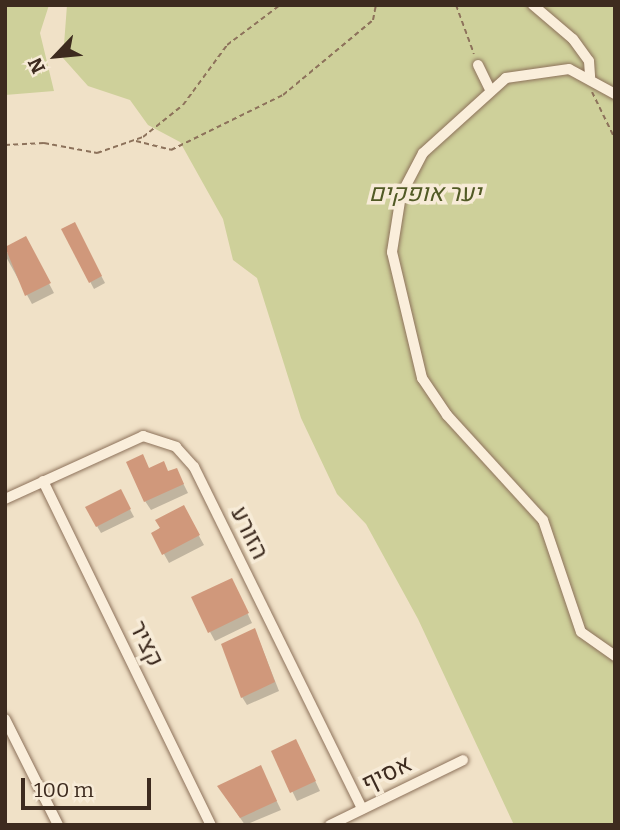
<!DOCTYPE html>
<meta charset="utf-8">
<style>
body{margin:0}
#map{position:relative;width:620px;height:830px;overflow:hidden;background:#f0e1c7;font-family:Bitter,Heebo,serif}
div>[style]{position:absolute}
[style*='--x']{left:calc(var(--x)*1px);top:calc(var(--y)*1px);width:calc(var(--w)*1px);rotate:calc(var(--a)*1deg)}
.green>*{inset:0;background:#ced09a}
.shadow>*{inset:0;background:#0003}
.building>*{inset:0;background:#d0987b}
.path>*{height:2px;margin-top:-1px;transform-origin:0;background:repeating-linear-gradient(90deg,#8d725b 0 5px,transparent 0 8.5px)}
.roads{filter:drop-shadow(0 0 2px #8d725b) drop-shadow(0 0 2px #8d725b)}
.minor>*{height:10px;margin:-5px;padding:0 5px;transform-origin:5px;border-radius:5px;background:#faeedb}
span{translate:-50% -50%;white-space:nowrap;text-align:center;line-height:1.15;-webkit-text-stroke:7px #f7ebd7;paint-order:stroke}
.park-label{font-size:24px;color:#515a25;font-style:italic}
.street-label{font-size:24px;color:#3d2b1f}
.frame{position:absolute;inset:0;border:7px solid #3d2b1f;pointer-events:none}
.north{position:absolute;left:21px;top:21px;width:70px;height:70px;-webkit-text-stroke:5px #f7ebd7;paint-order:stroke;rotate:244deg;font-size:19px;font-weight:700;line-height:28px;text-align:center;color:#3d2b1f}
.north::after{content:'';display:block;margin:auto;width:24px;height:32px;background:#3d2b1f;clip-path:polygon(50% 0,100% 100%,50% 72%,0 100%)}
.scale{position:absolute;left:21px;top:778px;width:130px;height:32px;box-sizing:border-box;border:4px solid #3d2b1f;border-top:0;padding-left:9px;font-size:21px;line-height:24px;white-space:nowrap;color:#3d2b1f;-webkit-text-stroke:5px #f7ebd7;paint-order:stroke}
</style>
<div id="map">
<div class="green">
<i style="clip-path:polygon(5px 5px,49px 5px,40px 33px,54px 91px,5px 95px)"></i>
<i style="clip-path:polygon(67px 5px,615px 5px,615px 825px,514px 825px,418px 619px,366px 524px,337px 494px,301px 418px,257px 278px,233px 260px,223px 219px,180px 142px,148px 125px,130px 100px,88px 86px,63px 58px)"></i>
</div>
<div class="shadow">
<i style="clip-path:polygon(74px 224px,105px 283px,94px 289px,63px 230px)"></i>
<i style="clip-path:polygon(25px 238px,54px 293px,32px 304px,5px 255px)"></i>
<i style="clip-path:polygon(149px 470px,181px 479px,188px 493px,151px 510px,145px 501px)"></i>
<i style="clip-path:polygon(124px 498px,134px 517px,101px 533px,97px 526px)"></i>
<i style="clip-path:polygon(183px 507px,204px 545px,169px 563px,153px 534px)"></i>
<i style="clip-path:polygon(236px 589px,252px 623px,215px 641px,210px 632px)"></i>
<i style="clip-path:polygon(255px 630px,279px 691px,247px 705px,242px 697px)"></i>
<i style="clip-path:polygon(301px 751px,320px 791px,297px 801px,273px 752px)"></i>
<i style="clip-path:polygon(265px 777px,281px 810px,245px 825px,225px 796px)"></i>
</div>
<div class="building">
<i style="clip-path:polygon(75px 222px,102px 276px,89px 283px,61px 229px)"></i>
<i style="clip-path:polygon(26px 236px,51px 283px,25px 296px,5px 247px)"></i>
<i style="clip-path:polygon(143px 454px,149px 468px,164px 461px,168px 471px,177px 468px,184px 484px,144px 502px,126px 462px)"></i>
<i style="clip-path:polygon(121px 489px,131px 509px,96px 527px,85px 507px)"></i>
<i style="clip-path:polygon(184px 505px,200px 535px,162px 555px,151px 533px,160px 528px,155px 520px)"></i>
<i style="clip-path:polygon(232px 578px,249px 613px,208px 633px,191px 597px)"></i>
<i style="clip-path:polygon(255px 628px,275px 682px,241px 698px,221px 644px)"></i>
<i style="clip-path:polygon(296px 739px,316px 781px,290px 793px,271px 751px)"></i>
<i style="clip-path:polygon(261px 765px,277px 801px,240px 818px,217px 786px)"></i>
</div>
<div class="path">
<i style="--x:456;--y:5;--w:52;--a:69.8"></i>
<i style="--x:592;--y:92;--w:52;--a:63.9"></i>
<i style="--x:136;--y:141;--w:36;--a:14"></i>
<i style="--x:171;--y:150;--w:125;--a:-26.2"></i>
<i style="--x:283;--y:95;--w:117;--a:-39.8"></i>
<i style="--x:373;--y:20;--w:15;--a:-79"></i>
<i style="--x:5;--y:145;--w:39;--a:-3"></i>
<i style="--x:44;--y:143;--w:54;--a:10.7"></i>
<i style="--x:97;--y:153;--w:49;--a:-19.2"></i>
<i style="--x:143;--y:137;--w:51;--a:-38.7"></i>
<i style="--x:183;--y:105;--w:74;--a:-53.7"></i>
<i style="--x:227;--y:45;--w:66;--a:-37"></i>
</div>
<div class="roads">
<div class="minor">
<i style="--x:533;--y:5;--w:52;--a:40.4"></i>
<i style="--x:573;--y:39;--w:27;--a:54"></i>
<i style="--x:589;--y:61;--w:16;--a:86"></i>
<i style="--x:478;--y:65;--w:28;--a:64"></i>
<i style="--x:615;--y:94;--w:52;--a:-151.5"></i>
<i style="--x:569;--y:69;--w:64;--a:171.9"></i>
<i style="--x:506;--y:78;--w:112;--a:137.9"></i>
<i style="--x:423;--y:153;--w:47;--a:117.6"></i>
<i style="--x:401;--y:195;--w:58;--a:99"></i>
<i style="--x:392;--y:252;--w:130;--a:76.6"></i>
<i style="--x:422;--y:378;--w:45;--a:56"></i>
<i style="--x:447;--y:415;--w:142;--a:47.6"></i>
<i style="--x:543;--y:520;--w:118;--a:71.3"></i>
<i style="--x:581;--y:632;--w:42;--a:35.2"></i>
<i style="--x:43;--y:481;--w:383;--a:64"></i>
<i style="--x:5;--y:499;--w:152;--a:-24.5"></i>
<i style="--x:143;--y:436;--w:35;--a:18"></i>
<i style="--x:176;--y:447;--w:27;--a:48"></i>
<i style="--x:194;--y:467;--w:381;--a:63.8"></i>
<i style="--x:5;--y:719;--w:119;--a:63.4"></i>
<i style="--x:330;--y:825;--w:148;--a:-26"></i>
</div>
</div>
<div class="park-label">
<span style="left:425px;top:194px">יער אופקים</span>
</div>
<div class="street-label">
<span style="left:249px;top:533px;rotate:64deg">הזורע</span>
<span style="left:146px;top:644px;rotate:64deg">קציר</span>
<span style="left:387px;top:774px;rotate:-26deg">אסיף</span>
</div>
<div class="frame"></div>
<div class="north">N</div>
<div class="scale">100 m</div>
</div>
